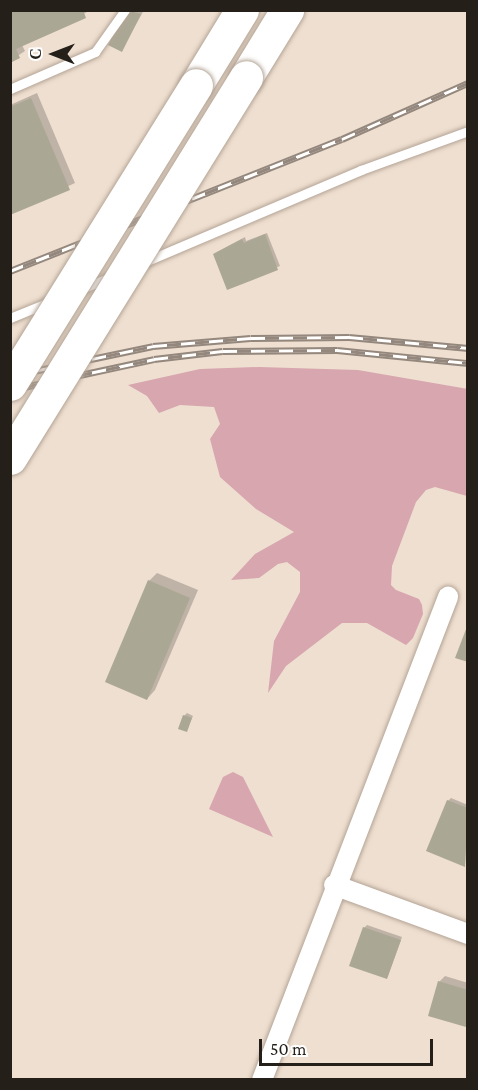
<!DOCTYPE html>
<meta charset="utf-8">
<style>
body{margin:0}
#map{position:relative;width:478px;height:1090px;overflow:hidden;background:#efdfd0;font-family:"Crimson Pro",serif}
div>[style]{position:absolute}
[style*='--x']{left:calc(var(--x)*1px);top:calc(var(--y)*1px);width:calc(var(--w)*1px);rotate:calc(var(--a)*1deg)}
.green>*{inset:0;background:#d7a6ae}
.shadow>*{inset:0;background:#0003}
.building>*{inset:0;background:#aba795}
.roads{filter:drop-shadow(0 0 2px #b3a496) drop-shadow(0 0 2px #b3a496)}
.lane>*{height:9px;margin:-4.5px;padding:0 4.5px;transform-origin:4.5px;border-radius:4.5px;background:#fff}
.street>*{height:20px;margin:-10px;padding:0 10px;transform-origin:10px;border-radius:10px;background:#fff}
.highway>*{height:33px;margin:-16.5px;padding:0 16.5px;transform-origin:16.5px;border-radius:16.5px;background:#fff}
.rail>*{height:7px;margin-top:-3.5px;transform-origin:0;background:repeating-linear-gradient(90deg,#fff 0 14px,#94887e 0 28px);box-sizing:border-box;border-block:2px solid #94887e}
.bridges{filter:drop-shadow(0 0 2px #b3a496) drop-shadow(0 0 2px #b3a496)}
.highway-bridge>*{height:33px;margin:-16.5px;padding:0 16.5px;transform-origin:16.5px;border-radius:16.5px;background:#fff}
span{translate:-50% -50%;white-space:nowrap;text-align:center;line-height:1.15;-webkit-text-stroke:5px #fff;paint-order:stroke}
.frame{position:absolute;inset:0;border:12px solid #251f1a;pointer-events:none}
.north{position:absolute;left:24px;top:24px;width:60px;height:60px;-webkit-text-stroke:4px #fff;paint-order:stroke;rotate:270deg;font-size:16px;font-weight:700;line-height:24px;text-align:center;color:#251f1a}
.north::after{content:'';display:block;margin:auto;width:21px;height:27px;background:#251f1a;clip-path:polygon(50% 0,100% 100%,50% 72%,0 100%)}
.scale{position:absolute;left:259px;top:1039px;width:174px;height:27px;box-sizing:border-box;border:3px solid #251f1a;border-top:0;padding-left:8px;font-size:18px;line-height:21px;white-space:nowrap;color:#251f1a;-webkit-text-stroke:4px #fff;paint-order:stroke}
</style>
<div id="map">
<div class="green">
<i style="clip-path:polygon(259px 367px,358px 370px,468px 389px,467px 496px,435px 487px,426px 490px,416px 502px,392px 566px,391px 585px,396px 590px,419px 599px,422px 605px,423px 614px,413px 638px,406px 645px,367px 623px,342px 623px,286px 666px,268px 693px,274px 641px,300px 592px,300px 572px,287px 562px,278px 564px,259px 578px,231px 580px,255px 554px,294px 532px,256px 509px,220px 477px,210px 439px,220px 424px,214px 407px,180px 405px,159px 413px,147px 396px,128px 385px,200px 369px)"></i>
<i style="clip-path:polygon(233px 772px,243px 777px,273px 837px,209px 809px,223px 777px)"></i>
</div>
<div class="shadow">
<i style="clip-path:polygon(10px 10px,91px 10px,22px 45px,25px 51px,10px 61px)"></i>
<i style="clip-path:polygon(127px 10px,144px 10px,122px 50px)"></i>
<i style="clip-path:polygon(37px 93px,75px 183px,10px 213px,10px 105px)"></i>
<i style="clip-path:polygon(267px 233px,280px 266px,227px 288px,217px 252px,245px 237px,246px 241px)"></i>
<i style="clip-path:polygon(157px 573px,198px 590px,155px 690px,147px 699px,149px 581px)"></i>
<i style="clip-path:polygon(187px 713px,193px 716px,186px 731px,184px 716px)"></i>
<i style="clip-path:polygon(451px 798px,468px 805px,465px 865px,448px 801px)"></i>
<i style="clip-path:polygon(367px 925px,402px 937px,387px 978px,364px 928px)"></i>
<i style="clip-path:polygon(445px 976px,468px 983px,466px 1026px,439px 982px)"></i>
</div>
<div class="building">
<i style="clip-path:polygon(10px 10px,83px 10px,86px 18px,16px 49px,20px 58px,10px 63px)"></i>
<i style="clip-path:polygon(126px 10px,141px 14px,122px 52px,108px 45px)"></i>
<i style="clip-path:polygon(31px 98px,70px 190px,10px 215px,10px 107px)"></i>
<i style="clip-path:polygon(265px 234px,278px 270px,227px 290px,213px 254px,242px 239px,244px 243px)"></i>
<i style="clip-path:polygon(148px 580px,190px 598px,147px 700px,105px 682px)"></i>
<i style="clip-path:polygon(468px 624px,468px 662px,455px 658px)"></i>
<i style="clip-path:polygon(183px 715px,192px 718px,187px 732px,178px 729px)"></i>
<i style="clip-path:polygon(447px 800px,468px 808px,465px 867px,426px 851px)"></i>
<i style="clip-path:polygon(363px 927px,401px 940px,387px 979px,349px 966px)"></i>
<i style="clip-path:polygon(438px 981px,468px 990px,466px 1027px,428px 1016px)"></i>
</div>
<div class="roads">
<div class="lane">
<i style="--x:10;--y:89;--w:93;--a:-23.5"></i>
<i style="--x:95;--y:52;--w:52;--a:-54.5"></i>
<i style="--x:142;--y:263;--w:238;--a:-23"></i>
<i style="--x:361;--y:170;--w:114;--a:-20"></i>
<i style="--x:81;--y:289;--w:31;--a:-22"></i>
<i style="--x:10;--y:318;--w:42;--a:-22.3"></i>
</div>
<div class="street">
<i style="--x:334;--y:885;--w:143;--a:20.1"></i>
<i style="--x:262;--y:1080;--w:518;--a:-68.94"></i>
</div>
<div class="highway">
<i style="--x:246;--y:77;--w:79;--a:-58.5"></i>
<i style="--x:196;--y:85;--w:88;--a:-58.5"></i>
</div>
</div>
<div class="rail">
<i style="--x:10;--y:271;--w:357;--a:-21.7"></i>
<i style="--x:342;--y:139;--w:138;--a:-24"></i>
<i style="--x:10;--y:376;--w:146;--a:-11.8"></i>
<i style="--x:153;--y:346;--w:98;--a:-4.7"></i>
<i style="--x:251;--y:338;--w:98;--a:-0.6"></i>
<i style="--x:349;--y:337;--w:120;--a:5.3"></i>
<i style="--x:10;--y:390;--w:147;--a:-12.1"></i>
<i style="--x:154;--y:359;--w:69;--a:-6.6"></i>
<i style="--x:223;--y:351;--w:114;--a:-0.5"></i>
<i style="--x:337;--y:350;--w:132;--a:5.7"></i>
</div>
<div class="bridges">
<div class="highway-bridge">
<i style="--x:10;--y:384;--w:352;--a:-58.1"></i>
<i style="--x:10;--y:458;--w:448;--a:-58.2"></i>
</div>
</div>
<div class="frame"></div>
<div class="north">С</div>
<div class="scale">50 m</div>
</div>
